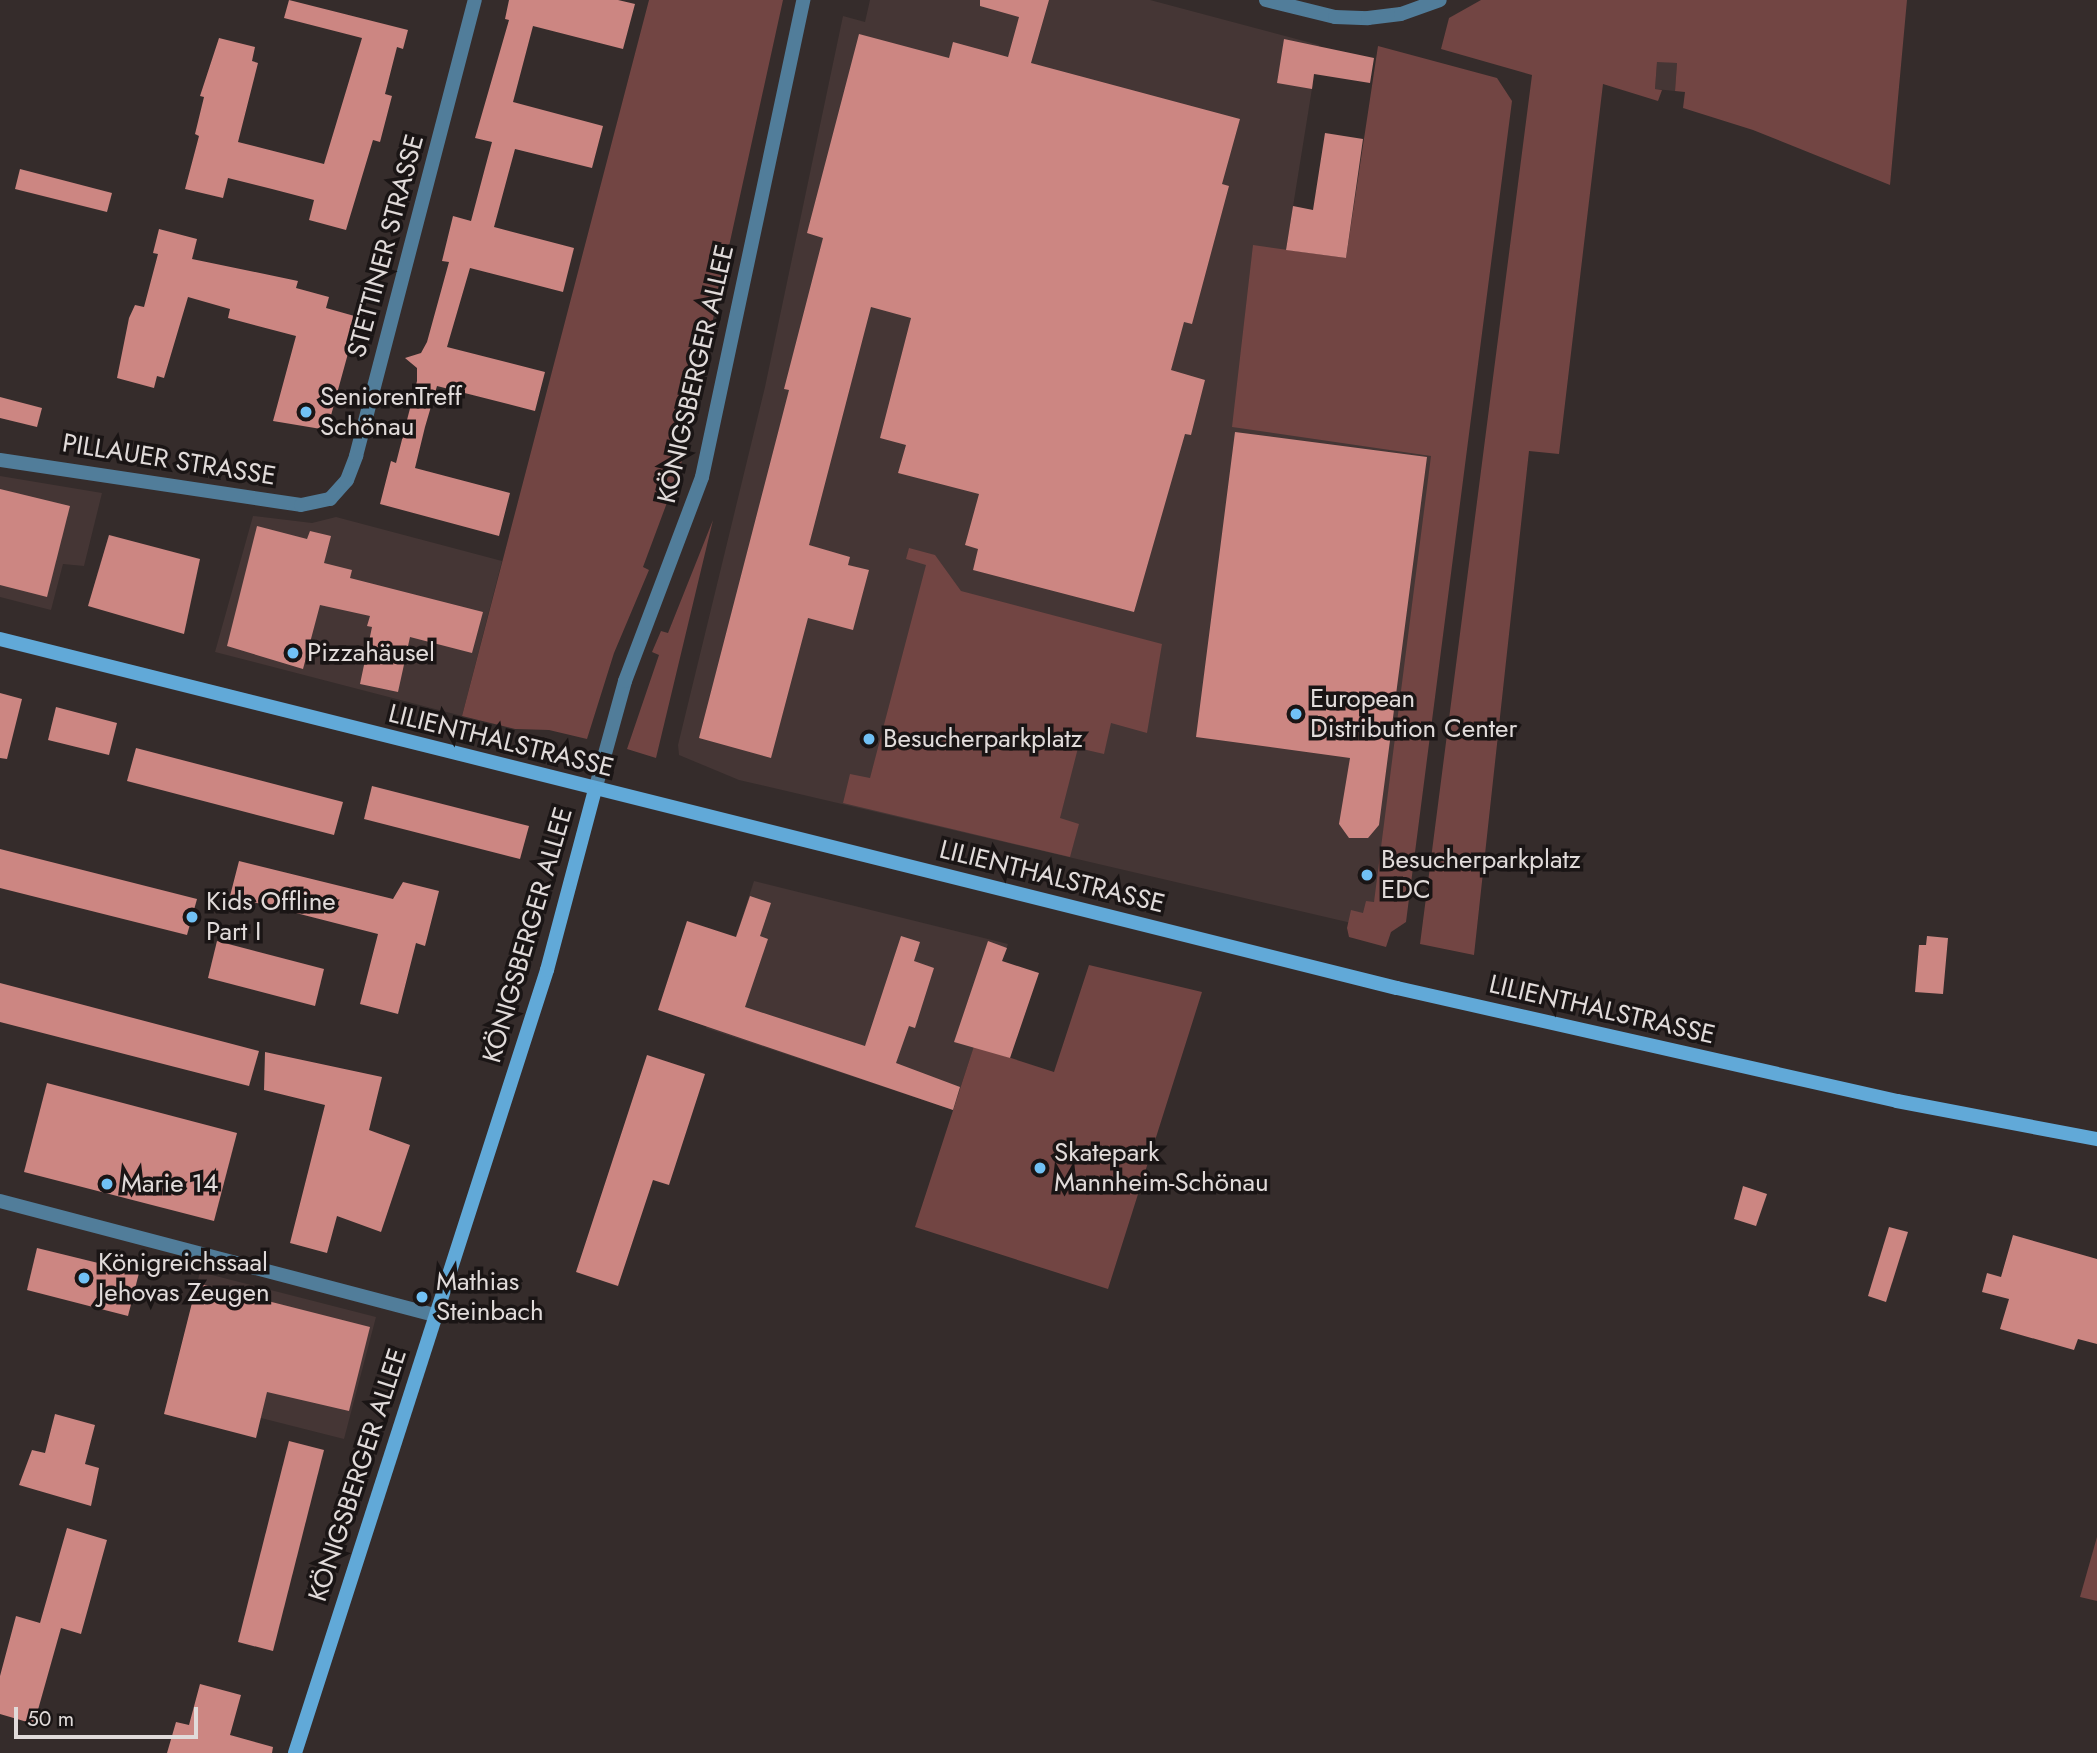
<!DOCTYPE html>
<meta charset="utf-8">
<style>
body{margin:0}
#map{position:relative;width:2097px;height:1753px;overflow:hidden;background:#352c2b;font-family:Jost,sans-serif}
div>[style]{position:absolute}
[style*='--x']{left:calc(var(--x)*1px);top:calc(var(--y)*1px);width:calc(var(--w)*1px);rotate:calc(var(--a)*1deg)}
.built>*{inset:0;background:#453635}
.green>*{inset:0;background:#724543}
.building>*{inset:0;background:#cc8682}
.street>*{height:14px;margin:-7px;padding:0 7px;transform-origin:7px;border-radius:7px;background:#517d9a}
.secondary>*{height:14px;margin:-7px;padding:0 7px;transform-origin:7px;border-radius:7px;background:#61a9d8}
.dots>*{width:19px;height:19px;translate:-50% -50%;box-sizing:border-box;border:4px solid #1a1515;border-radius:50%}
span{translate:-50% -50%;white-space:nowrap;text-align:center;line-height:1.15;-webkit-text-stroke:7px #1a1515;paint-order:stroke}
.street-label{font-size:26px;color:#e1dbda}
.poi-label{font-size:26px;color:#e1dbda}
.left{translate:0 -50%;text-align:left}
.scale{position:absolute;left:14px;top:1707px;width:184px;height:32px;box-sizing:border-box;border:4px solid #e1dbda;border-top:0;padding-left:9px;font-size:21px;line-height:24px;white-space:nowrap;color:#e1dbda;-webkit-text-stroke:5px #1a1515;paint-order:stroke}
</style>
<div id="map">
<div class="built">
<i style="clip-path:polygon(870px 0,1150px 0,1319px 45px,1286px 250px,1345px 258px,1464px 82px,1390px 932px,739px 780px,679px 755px,678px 745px,765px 387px,843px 16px,865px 22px)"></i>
<i style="clip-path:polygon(1657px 61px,1677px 63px,1675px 91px,1655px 89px)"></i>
<i style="clip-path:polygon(0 476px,102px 493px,84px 566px,63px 564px,51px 610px,0 597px)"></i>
<i style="clip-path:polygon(253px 516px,312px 523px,336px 517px,502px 561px,462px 716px,215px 652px)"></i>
<i style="clip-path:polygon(754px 881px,1008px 944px,953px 1110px,706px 1028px)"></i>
<i style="clip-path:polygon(200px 1272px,376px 1317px,344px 1439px,261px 1418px,215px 1427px,164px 1414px)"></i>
</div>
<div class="green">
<i style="clip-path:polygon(649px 0,783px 0,681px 465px,643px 567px,649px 570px,614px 653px,587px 739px,549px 730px,515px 729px,462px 716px)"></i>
<i style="clip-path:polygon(1481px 0,1907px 0,1890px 185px,1753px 130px,1683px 108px,1685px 92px,1675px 91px,1677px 63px,1657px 62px,1655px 89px,1662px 90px,1658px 101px,1603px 84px,1559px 454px,1529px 451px,1474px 955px,1420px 944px,1532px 75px,1441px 49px,1449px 18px)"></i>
<i style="clip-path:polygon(1378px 46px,1497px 78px,1512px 101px,1406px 922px,1391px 932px,1386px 947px,1349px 937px,1347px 928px,1351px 910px,1363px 913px,1366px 901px,1374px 902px,1431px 456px,1232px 427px,1253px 245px,1346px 258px)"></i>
<i style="clip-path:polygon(713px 520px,656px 758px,627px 749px,659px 655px,652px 652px,661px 631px,668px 633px)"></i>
<i style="clip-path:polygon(909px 548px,935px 555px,961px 591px,1162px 644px,1147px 733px,1111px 723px,1104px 754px,1078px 748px,1060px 818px,1079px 824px,1070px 857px,843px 803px,850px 774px,870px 778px,926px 565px,906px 559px)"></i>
<i style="clip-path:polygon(1089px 965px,1202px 992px,1108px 1289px,915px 1227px,974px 1046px,1054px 1072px)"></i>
<i style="clip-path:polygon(2097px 1537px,2097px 1601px,2080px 1597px)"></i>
</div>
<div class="building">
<i style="clip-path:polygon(289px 0,408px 30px,403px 49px,397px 47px,385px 94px,392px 96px,380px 142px,373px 140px,346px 230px,309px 220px,314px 200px,272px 189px,228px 178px,223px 198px,185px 189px,199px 136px,195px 134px,204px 97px,200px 96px,219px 38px,255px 47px,252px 61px,258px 63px,238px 142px,324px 164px,362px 38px,284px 18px)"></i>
<i style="clip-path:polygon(509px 0,618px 0,635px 4px,623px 49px,533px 26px,513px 102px,603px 126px,592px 168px,515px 149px,494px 227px,574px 248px,563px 292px,470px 268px,447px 347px,545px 372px,535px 411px,437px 386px,425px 427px,415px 468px,510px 493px,499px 536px,380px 504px,391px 461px,396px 463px,417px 381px,417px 368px,405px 358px,421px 353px,427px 342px,449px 262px,442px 261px,453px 216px,471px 221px,485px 168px,492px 142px,475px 138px,509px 20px,505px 19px)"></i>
<i style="clip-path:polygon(980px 0,1049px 0,1031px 63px,1240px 119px,1222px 184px,1229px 186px,1192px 324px,1184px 322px,1171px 370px,1205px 380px,1191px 435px,1185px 434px,1134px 612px,973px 570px,978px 549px,965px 545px,979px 494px,898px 473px,906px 445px,880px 438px,911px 318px,871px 307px,809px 545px,850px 557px,848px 565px,869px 570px,853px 630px,808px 618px,771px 758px,699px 738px,789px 390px,784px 389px,823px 238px,807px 233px,859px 34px,949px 58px,953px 42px,1008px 57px,1019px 17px,980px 6px)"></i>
<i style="clip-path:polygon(1284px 39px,1374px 58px,1370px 83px,1314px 74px,1312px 89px,1277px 83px)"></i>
<i style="clip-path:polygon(1325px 133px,1363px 139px,1346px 258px,1286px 250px,1293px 206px,1313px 210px)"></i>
<i style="clip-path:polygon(20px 169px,112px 193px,107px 212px,15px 189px)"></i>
<i style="clip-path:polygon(159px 229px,197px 239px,192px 259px,298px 281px,296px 288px,329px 297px,326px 308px,358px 317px,327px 430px,273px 421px,296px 336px,228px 318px,230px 309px,188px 297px,164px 378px,157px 376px,154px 388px,117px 378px,129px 318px,135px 305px,144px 307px,158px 254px,153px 253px)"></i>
<i style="clip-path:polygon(0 397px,42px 408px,37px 427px,0 418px)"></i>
<i style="clip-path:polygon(1235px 432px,1427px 457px,1379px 825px,1368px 838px,1349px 838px,1339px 824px,1350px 758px,1196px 737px)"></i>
<i style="clip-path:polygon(0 489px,70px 506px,47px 597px,0 585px)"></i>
<i style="clip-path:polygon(257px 526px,307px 539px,310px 531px,331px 536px,324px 563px,352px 570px,350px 578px,483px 612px,472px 653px,410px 637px,398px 692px,360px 684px,372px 627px,367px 626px,370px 616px,320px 605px,303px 669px,227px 646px)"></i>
<i style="clip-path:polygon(109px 535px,200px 559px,184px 634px,88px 606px)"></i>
<i style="clip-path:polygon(0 693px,22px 699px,7px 759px,0 758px)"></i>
<i style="clip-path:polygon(56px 707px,117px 723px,109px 755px,48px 740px)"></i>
<i style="clip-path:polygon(136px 748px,343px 802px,334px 835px,127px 781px)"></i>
<i style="clip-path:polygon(372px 786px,529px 826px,520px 859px,364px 819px)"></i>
<i style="clip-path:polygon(0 849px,197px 899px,187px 935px,0 888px)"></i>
<i style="clip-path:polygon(239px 861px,393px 899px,403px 882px,439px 891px,425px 946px,416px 943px,398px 1014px,360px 1004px,378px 934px,230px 896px)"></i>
<i style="clip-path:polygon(750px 896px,771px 903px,760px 936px,768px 939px,745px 1007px,865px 1046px,901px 936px,920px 942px,914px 961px,934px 968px,915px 1028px,909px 1026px,896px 1063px,960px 1087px,953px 1110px,658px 1010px,687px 921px,736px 937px)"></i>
<i style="clip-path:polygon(1927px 936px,1948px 938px,1943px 994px,1915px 992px,1919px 945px,1926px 945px)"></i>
<i style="clip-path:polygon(217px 941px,324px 969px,315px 1006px,208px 978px)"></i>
<i style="clip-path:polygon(988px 941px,1007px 948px,1002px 961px,1039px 973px,1010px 1058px,954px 1042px)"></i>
<i style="clip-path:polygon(0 983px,259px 1051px,249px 1086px,0 1022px)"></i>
<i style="clip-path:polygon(265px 1052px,382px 1077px,369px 1130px,410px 1145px,381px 1232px,337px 1216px,327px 1253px,290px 1243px,325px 1105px,264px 1090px)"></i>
<i style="clip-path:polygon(647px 1055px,705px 1074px,669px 1185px,653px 1180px,618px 1286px,576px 1272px)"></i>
<i style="clip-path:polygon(47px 1083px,237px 1133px,214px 1221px,24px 1172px)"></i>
<i style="clip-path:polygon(1743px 1186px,1767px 1194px,1756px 1226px,1734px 1219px)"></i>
<i style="clip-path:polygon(1889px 1227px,1908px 1232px,1886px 1302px,1868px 1296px)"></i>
<i style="clip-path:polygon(2013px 1235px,2097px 1259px,2097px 1344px,2078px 1339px,2074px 1350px,2000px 1329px,2009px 1299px,1982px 1292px,1987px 1273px,2001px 1277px)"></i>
<i style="clip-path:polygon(37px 1248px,139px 1273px,128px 1316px,27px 1290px)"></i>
<i style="clip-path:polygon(197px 1283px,370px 1327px,349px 1411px,267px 1392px,256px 1438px,164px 1414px)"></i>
<i style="clip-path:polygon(55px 1414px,95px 1425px,85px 1464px,99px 1468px,91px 1506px,19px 1485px,32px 1450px,45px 1453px)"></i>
<i style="clip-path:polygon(289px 1441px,324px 1450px,273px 1651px,238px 1642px)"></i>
<i style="clip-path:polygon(67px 1528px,107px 1540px,81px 1634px,61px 1628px,34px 1724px,0 1714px,0 1676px,16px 1616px,40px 1623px)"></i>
<i style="clip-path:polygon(200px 1684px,241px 1695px,230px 1735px,273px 1747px,272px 1753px,167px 1753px,176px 1722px,189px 1725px)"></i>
</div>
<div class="street">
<i style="--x:1266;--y:0;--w:71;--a:13.8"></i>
<i style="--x:1335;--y:17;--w:33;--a:2"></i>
<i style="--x:1368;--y:18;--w:33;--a:-7"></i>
<i style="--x:1401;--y:14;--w:41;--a:-19.7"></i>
<i style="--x:0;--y:460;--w:304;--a:8.5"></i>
<i style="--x:301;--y:505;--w:30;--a:-12"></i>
<i style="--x:330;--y:499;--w:25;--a:-48"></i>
<i style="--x:347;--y:480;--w:26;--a:-69"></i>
<i style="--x:356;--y:456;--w:471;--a:-75.4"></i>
<i style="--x:595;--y:790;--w:113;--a:-74.6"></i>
<i style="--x:625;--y:681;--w:218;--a:-69.3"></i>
<i style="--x:702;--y:477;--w:488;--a:-78"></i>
<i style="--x:0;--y:1201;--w:450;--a:14.7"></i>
</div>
<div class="secondary">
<i style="--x:0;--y:639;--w:1440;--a:14.03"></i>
<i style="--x:1397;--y:988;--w:513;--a:12.73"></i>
<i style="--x:1897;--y:1101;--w:204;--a:10.8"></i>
<i style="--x:295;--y:1753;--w:823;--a:-72.16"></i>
<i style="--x:547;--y:970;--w:186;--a:-75.1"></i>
</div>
<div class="dots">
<i style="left:306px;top:412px;background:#71c1f5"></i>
<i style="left:293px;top:653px;background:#71c1f5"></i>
<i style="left:1296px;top:714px;background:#71c1f5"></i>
<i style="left:869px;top:739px;background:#71c1f5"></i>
<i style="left:1367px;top:875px;background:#71c1f5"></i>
<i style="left:192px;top:917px;background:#71c1f5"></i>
<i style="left:1040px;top:1168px;background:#71c1f5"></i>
<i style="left:107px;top:1184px;background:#71c1f5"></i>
<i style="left:84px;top:1278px;background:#71c1f5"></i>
<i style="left:422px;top:1297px;background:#71c1f5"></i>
</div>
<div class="street-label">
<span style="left:386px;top:246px;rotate:-75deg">STETTINER STRASSE</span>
<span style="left:696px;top:374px;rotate:-77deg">KÖNIGSBERGER ALLEE</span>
<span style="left:169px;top:460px;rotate:9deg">PILLAUER STRASSE</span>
<span style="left:501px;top:741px;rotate:14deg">LILIENTHALSTRASSE</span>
<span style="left:1052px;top:877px;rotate:14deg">LILIENTHALSTRASSE</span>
<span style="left:528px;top:935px;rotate:-74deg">KÖNIGSBERGER ALLEE</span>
<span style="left:1602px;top:1010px;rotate:13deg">LILIENTHALSTRASSE</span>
<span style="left:358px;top:1475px;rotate:-72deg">KÖNIGSBERGER ALLEE</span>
</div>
<div class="poi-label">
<span class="left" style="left:320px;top:412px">SeniorenTreff<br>Schönau</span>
<span class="left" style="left:307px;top:653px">Pizzahäusel</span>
<span class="left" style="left:1310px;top:714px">European<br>Distribution Center</span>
<span class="left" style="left:883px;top:739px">Besucherparkplatz</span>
<span class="left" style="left:1381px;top:875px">Besucherparkplatz<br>EDC</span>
<span class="left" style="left:206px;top:917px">Kids Offline<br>Part I</span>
<span class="left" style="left:1054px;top:1168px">Skatepark<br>Mannheim-Schönau</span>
<span class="left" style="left:121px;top:1184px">Marie 14</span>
<span class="left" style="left:98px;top:1278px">Königreichssaal<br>Jehovas Zeugen</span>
<span class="left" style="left:436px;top:1297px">Mathias<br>Steinbach</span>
</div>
<div class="scale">50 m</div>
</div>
